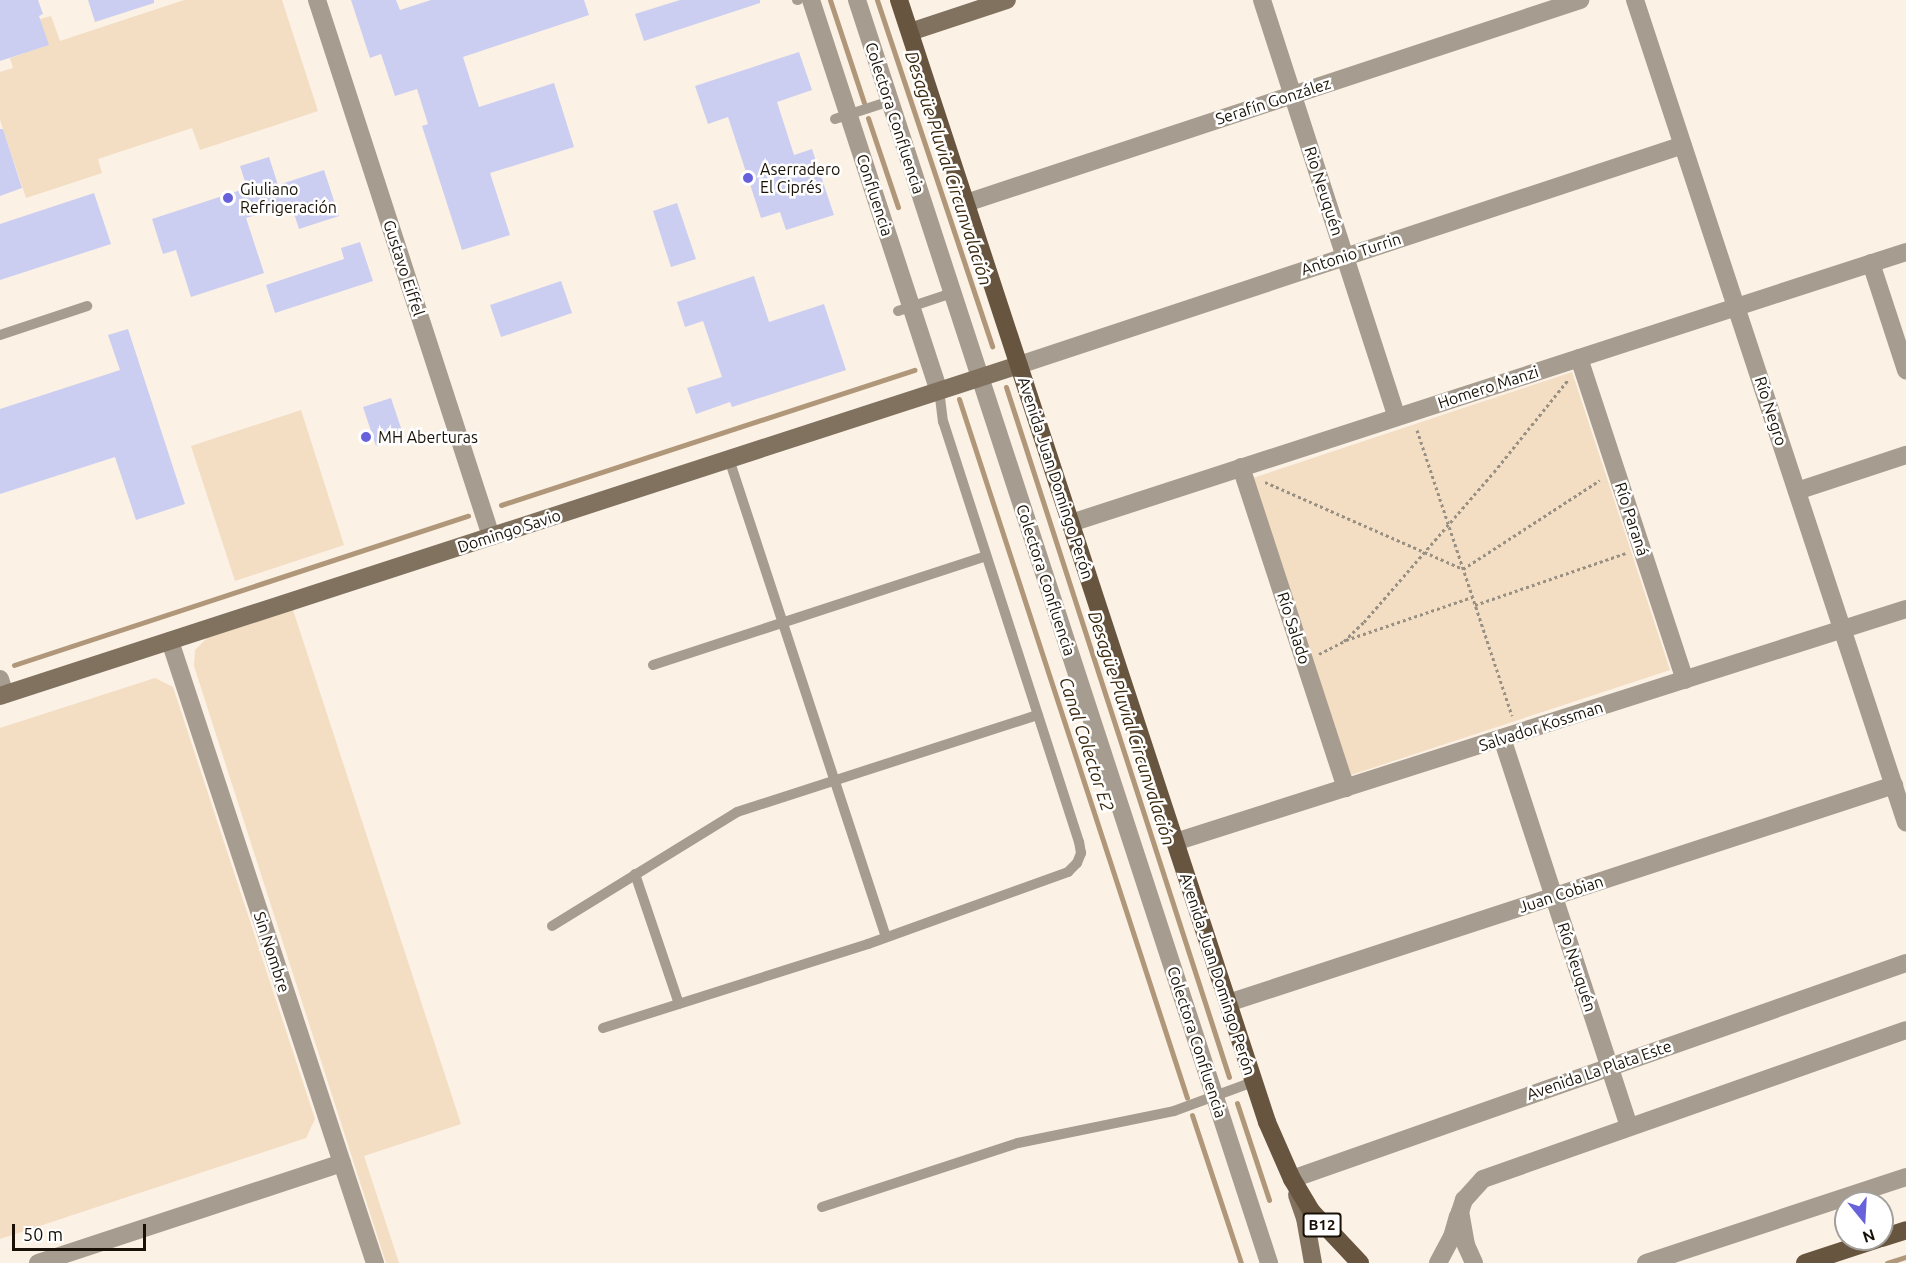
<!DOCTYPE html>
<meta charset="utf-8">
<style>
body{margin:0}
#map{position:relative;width:1906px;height:1263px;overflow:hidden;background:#fbf1e5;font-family:Ubuntu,sans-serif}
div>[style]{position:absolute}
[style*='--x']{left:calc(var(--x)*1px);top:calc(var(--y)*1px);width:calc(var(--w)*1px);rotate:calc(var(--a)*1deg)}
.green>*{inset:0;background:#f3ddc3}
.stream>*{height:5px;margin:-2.5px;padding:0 2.5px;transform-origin:2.5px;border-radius:2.5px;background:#b09779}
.building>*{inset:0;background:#cbcef1}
.path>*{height:3px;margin-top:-1.5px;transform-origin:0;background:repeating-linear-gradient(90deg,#999084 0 3px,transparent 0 6px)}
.lane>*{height:10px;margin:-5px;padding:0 5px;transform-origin:5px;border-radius:5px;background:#a69c8f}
.street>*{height:18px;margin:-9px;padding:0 9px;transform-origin:9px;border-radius:9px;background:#a69c8f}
.secondary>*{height:18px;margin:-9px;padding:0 9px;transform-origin:9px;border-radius:9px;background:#817260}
.primary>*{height:18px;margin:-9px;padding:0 9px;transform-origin:9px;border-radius:9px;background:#67553f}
.dots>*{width:16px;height:16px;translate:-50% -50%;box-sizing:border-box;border:3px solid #fff;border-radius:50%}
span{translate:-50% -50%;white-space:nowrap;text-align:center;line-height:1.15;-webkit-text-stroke:5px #fff;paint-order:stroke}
.shield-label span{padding:2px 4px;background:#fff;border:2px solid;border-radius:4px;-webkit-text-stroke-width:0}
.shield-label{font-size:15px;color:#191106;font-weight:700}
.street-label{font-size:16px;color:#191106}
.poi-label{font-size:16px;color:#191106}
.left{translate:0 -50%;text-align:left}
.water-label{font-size:18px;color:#39260b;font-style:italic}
.north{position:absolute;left:1834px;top:1191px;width:60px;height:60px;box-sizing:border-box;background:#fff;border:2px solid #a3a09b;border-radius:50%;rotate:162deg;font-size:16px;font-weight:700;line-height:24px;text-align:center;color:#191106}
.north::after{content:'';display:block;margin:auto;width:21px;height:27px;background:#6762db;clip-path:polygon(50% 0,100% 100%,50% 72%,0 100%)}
.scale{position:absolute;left:12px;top:1224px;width:134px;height:27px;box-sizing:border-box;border:3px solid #191106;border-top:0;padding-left:8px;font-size:18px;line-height:21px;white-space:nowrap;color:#191106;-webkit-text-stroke:4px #fff;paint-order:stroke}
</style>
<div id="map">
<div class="green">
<i style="clip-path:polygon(184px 0,282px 0,318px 111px,200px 150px,192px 128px,98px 159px,102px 173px,26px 198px,0 120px,0 72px,13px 68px,10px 58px,48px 45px,40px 19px,51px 16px,60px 41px)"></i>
<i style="clip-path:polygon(1572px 372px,1670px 670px,1351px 775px,1253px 478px)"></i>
<i style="clip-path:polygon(301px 410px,344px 545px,235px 581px,191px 446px)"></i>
<i style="clip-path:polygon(293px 610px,461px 1124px,364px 1156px,399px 1263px,386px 1263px,194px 666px,195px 650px,207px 638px)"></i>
<i style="clip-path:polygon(155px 678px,173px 687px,315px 1119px,306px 1138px,0 1239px,0 728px)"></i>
</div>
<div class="stream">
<i style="--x:830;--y:0;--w:108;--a:71.7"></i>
<i style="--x:877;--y:0;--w:365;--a:71.6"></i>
<i style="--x:868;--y:118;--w:94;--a:71.4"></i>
<i style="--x:1006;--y:387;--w:725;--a:72.09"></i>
<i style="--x:959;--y:399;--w:735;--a:71.93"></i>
<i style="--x:501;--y:505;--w:435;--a:-18.1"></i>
<i style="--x:14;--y:665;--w:478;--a:-18.2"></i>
<i style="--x:1237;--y:1103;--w:102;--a:71.7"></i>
<i style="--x:1192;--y:1115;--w:156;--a:71.7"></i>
<i style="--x:1887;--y:1263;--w:20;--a:-18"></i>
</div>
<div class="building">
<i style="clip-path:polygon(0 0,38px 0,43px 14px,39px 16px,49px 45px,0 61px)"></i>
<i style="clip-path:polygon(88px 0,154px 0,154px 3px,95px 22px)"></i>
<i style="clip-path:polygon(351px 0,396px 0,400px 10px,431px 0,584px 0,589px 15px,463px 57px,479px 107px,554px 83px,574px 147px,490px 173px,510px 235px,462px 250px,422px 126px,428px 124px,417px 89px,395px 96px,381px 54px,370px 58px)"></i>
<i style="clip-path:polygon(680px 0,760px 0,760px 3px,644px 41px,635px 14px)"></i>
<i style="clip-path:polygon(799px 52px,812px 90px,777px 102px,794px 155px,812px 149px,834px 215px,786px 230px,780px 212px,761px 218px,728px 117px,708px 124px,695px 86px)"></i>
<i style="clip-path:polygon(0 129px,3px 129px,22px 188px,0 196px)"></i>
<i style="clip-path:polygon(269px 157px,278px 185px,324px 170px,339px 216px,299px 229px,291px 204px,246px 218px,264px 273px,191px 297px,176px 250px,163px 254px,152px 219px,247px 188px,240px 166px)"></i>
<i style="clip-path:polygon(94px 193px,111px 244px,0 280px,0 224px)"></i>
<i style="clip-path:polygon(677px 203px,696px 259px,671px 267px,653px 211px)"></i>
<i style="clip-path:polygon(360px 242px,373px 281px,275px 313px,266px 285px,344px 259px,341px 248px)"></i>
<i style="clip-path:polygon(754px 276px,769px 322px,824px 304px,846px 370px,732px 407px,730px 402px,696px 414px,687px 388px,722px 377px,703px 321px,685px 327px,677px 302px)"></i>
<i style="clip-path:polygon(561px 281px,572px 313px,501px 337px,490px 305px)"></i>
<i style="clip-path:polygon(128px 329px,185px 504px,136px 520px,115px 457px,0 494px,0 409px,120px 370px,108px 335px)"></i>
<i style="clip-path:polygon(391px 398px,404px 437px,376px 446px,363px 407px)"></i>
</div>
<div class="path">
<i style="--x:1417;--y:430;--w:301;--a:71.6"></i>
<i style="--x:1265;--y:482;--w:216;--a:23.7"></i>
<i style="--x:1463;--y:569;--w:163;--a:-33"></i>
<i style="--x:1475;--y:605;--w:160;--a:-19"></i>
<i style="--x:1346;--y:640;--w:133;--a:-18.8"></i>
<i style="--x:1319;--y:654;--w:28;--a:-27"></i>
<i style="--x:1344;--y:641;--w:28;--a:-44"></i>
<i style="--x:1364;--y:622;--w:198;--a:-49.1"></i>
<i style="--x:1494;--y:472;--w:118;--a:-51.2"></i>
</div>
<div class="lane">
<i style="--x:797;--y:0;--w:1;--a:0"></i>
<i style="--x:835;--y:119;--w:58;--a:-18.1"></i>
<i style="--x:898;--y:311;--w:57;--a:-18.4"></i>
<i style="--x:0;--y:335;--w:92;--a:-18.4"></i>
<i style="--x:729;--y:459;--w:503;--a:71.82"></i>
<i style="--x:653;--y:665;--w:350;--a:-18.1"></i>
<i style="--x:635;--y:874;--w:137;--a:71.3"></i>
<i style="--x:552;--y:926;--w:217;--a:-31.6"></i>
<i style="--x:737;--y:812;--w:316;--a:-17.9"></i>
<i style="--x:603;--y:1028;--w:278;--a:-17.6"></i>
<i style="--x:868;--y:944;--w:213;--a:-19.8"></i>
<i style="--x:1068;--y:872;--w:13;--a:-45"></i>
<i style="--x:1077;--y:863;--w:11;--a:-68"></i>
<i style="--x:1081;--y:853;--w:11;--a:-100"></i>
<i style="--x:1079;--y:842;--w:441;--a:-107.9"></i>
<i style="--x:943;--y:422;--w:31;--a:-97"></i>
<i style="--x:822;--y:1207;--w:206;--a:-18.1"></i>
<i style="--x:1018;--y:1143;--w:159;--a:-11.6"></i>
<i style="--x:1174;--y:1111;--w:84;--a:-20.2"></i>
</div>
<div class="street">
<i style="--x:317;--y:0;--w:564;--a:72.02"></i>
<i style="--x:811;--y:0;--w:411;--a:71.9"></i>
<i style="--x:857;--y:0;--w:1329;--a:71.93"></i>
<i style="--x:1262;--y:0;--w:438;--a:72.1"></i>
<i style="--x:1635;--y:0;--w:866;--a:71.77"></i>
<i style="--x:966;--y:203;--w:647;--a:-18.29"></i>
<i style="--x:1871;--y:263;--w:113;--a:71.9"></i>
<i style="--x:1579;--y:358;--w:339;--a:71.8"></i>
<i style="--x:1019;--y:365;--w:699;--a:-18.33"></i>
<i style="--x:1241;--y:467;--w:338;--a:71.9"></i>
<i style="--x:1797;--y:491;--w:115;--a:-18.3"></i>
<i style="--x:1071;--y:523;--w:878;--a:-17.98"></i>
<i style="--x:170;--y:641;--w:655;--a:71.76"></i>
<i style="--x:0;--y:679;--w:16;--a:72"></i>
<i style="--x:1502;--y:738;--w:408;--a:71.9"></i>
<i style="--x:1175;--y:842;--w:767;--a:-17.68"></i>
<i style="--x:1228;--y:1003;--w:701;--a:-18.12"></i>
<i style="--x:1292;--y:1179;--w:651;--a:-19.38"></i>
<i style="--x:38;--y:1263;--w:320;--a:-18.2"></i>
<i style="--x:1438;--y:1263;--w:30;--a:-62"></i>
<i style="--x:1452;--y:1237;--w:22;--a:-74"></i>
<i style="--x:1474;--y:1263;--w:20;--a:-114"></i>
<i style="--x:1466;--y:1245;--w:34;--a:-100"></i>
<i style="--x:1460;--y:1212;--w:13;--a:-72"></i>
<i style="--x:1464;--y:1200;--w:28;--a:-48"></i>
<i style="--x:1483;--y:1179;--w:448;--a:-19.4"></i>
<i style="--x:1646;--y:1263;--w:274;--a:-18.3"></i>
</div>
<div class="secondary">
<i style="--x:910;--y:32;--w:102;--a:-18.3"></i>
<i style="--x:0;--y:696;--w:1071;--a:-18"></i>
<i style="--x:1297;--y:1195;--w:24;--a:71"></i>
<i style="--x:1305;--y:1218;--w:46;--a:79.9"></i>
</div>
<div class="primary">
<i style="--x:899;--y:0;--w:1181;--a:71.84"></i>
<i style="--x:1267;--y:1122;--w:62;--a:66.3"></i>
<i style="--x:1292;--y:1179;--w:39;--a:59"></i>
<i style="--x:1312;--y:1212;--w:70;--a:46.7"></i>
<i style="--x:1882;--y:1238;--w:25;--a:-18"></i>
<i style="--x:1805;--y:1263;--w:77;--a:-18.2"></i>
</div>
<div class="dots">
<i style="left:748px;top:178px;background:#6762db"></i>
<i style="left:228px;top:198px;background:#6762db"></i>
<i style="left:366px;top:437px;background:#6762db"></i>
</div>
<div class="shield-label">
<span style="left:1322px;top:1225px">B12</span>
</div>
<div class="street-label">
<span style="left:1273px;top:101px;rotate:-18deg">Serafín González</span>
<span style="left:895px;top:118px;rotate:72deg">Colectora Confluencia</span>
<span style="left:1324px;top:191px;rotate:72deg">Rio Neuquén</span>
<span style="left:875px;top:195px;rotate:72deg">Confluencia</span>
<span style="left:1351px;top:254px;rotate:-18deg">Antonio Turrin</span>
<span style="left:404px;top:268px;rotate:72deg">Gustavo Eiffel</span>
<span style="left:1488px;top:387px;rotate:-18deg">Homero Manzi</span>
<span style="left:1771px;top:411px;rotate:72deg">Río Negro</span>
<span style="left:1056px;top:478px;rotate:72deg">Avenida Juan Domingo Perón</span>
<span style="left:1632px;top:519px;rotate:72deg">Río Paraná</span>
<span style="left:509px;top:531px;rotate:-18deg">Domingo Savio</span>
<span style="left:1046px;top:580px;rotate:72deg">Colectora Confluencia</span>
<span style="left:1294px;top:628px;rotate:72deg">Río Salado</span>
<span style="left:1541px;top:726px;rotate:-18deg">Salvador Kossman</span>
<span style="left:1561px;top:894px;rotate:-18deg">Juan Cobian</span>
<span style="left:272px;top:952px;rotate:72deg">Sin Nombre</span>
<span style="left:1577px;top:967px;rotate:72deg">Río Neuquén</span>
<span style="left:1218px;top:974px;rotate:72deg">Avenida Juan Domingo Perón</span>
<span style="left:1197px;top:1042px;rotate:72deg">Colectora Confluencia</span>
<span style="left:1599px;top:1070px;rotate:-19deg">Avenida La Plata Este</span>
</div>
<div class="poi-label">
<span class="left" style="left:760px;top:178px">Aserradero<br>El Ciprés</span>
<span class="left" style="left:240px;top:198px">Giuliano<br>Refrigeración</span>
<span class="left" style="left:378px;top:437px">MH Aberturas</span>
</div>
<div class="water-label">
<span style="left:949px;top:168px;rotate:72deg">Desagüe Pluvial Circunvalación</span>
<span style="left:1132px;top:728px;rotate:72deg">Desagüe Pluvial Circunvalación</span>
<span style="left:1087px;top:744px;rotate:72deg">Canal Colector E2</span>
</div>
<div class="north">N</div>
<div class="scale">50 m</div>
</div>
